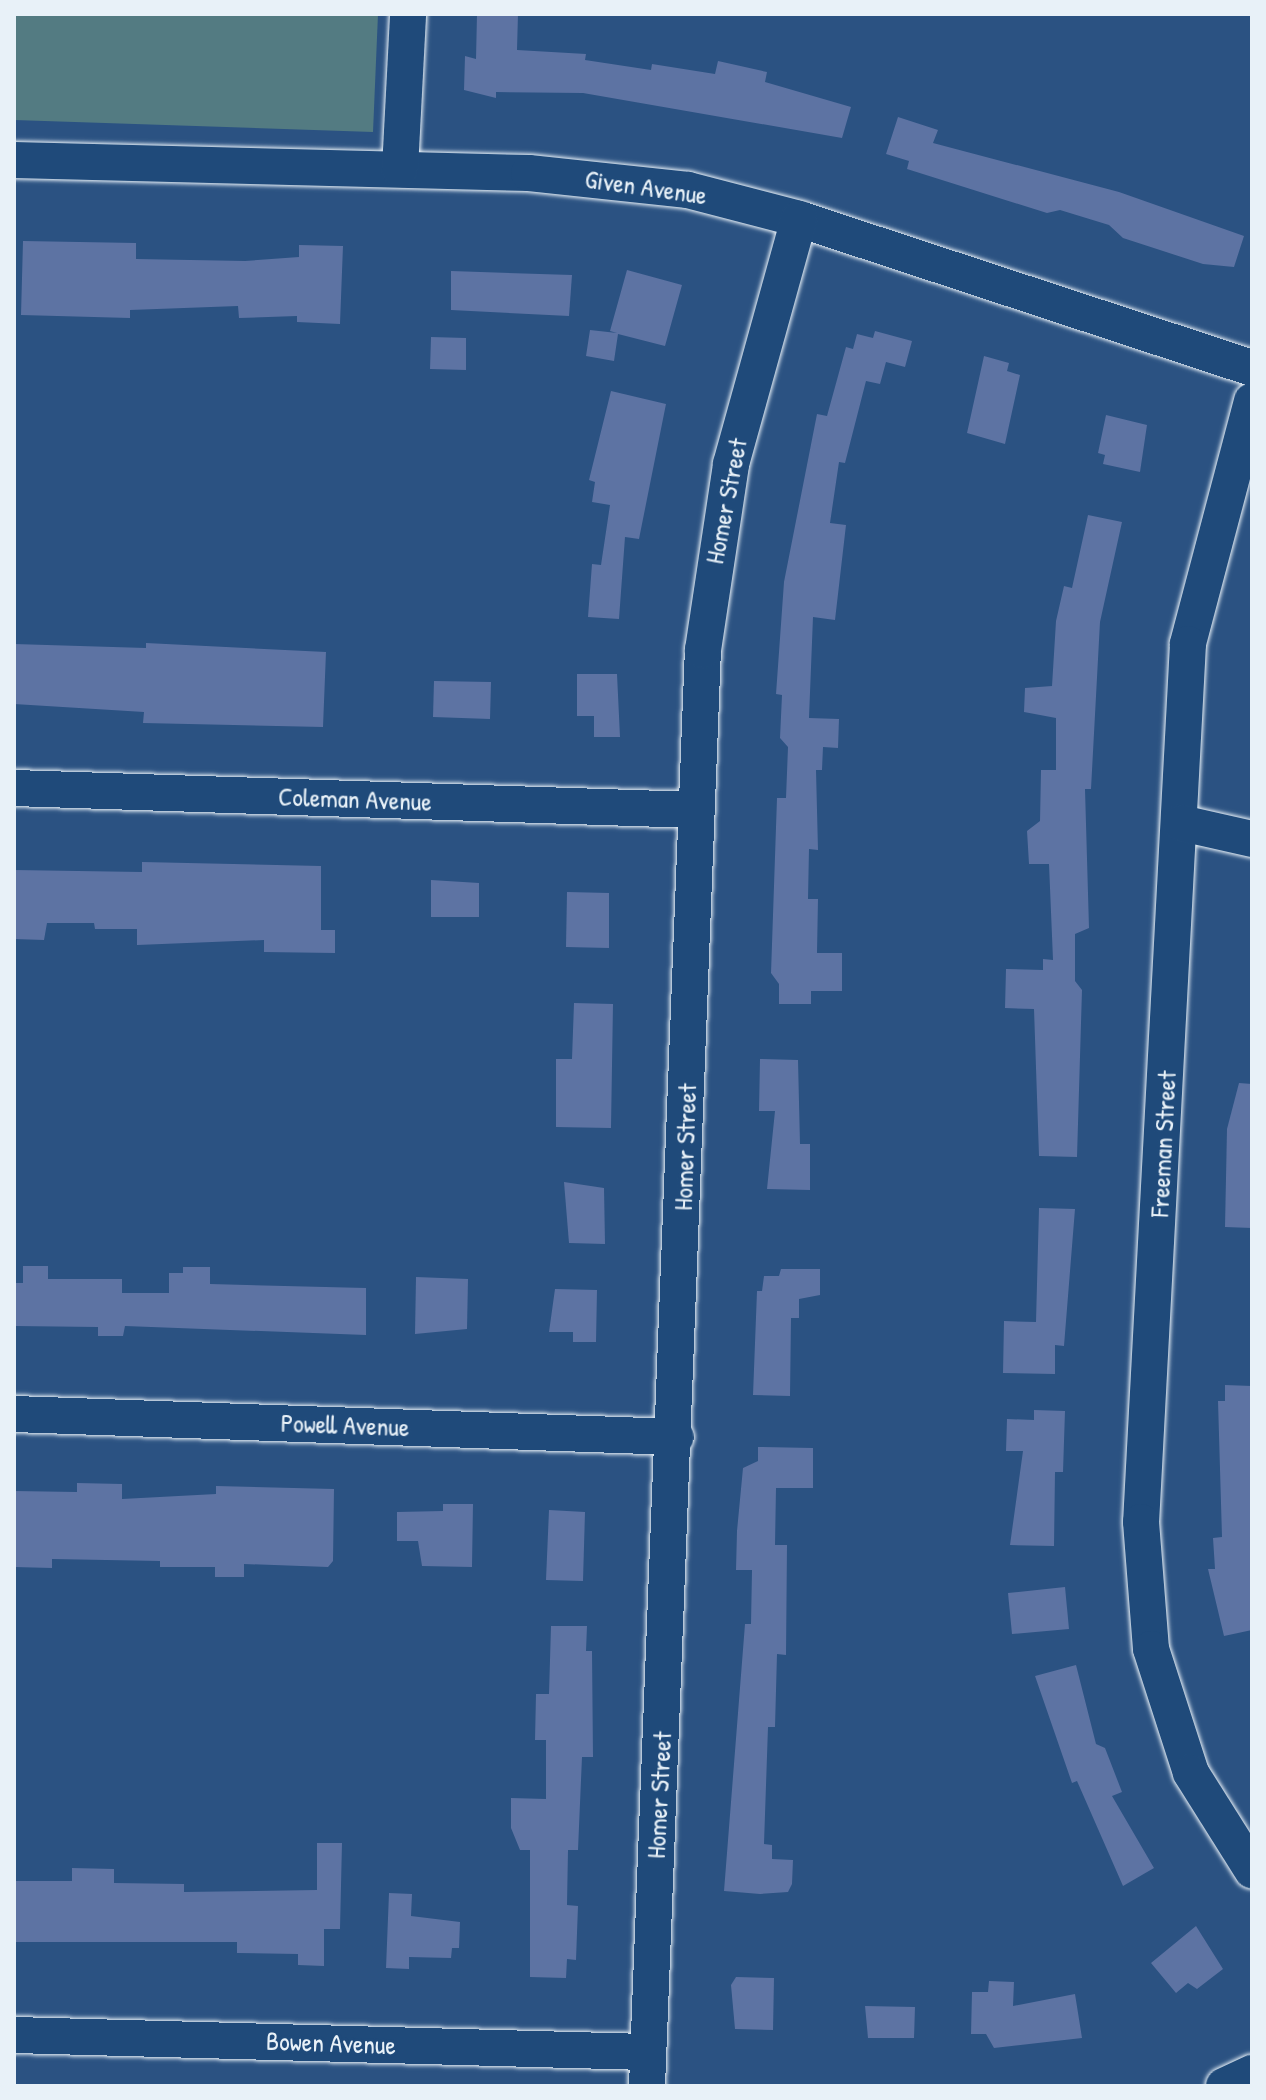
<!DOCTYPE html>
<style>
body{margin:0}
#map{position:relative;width:1266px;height:2100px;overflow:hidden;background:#2b5282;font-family:"Patrick Hand",sans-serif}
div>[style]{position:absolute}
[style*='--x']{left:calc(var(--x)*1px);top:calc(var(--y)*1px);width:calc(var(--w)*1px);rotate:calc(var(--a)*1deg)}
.green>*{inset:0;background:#537b82}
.building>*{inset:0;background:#5d73a3}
.roads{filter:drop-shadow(0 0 2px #e8f1f8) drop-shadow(0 0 2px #e8f1f8)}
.minor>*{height:36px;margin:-18px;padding:0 18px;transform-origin:18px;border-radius:18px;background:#1f4a7a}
span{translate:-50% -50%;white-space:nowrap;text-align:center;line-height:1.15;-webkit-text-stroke:6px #1f4a7a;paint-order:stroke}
.street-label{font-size:26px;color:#e8f1f8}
.frame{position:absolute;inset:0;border:16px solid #e8f1f8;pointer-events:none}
</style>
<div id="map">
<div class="green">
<i style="clip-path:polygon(14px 14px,378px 14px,373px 132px,14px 120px)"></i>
</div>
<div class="building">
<i style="clip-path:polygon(477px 14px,518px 14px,517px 50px,586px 54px,585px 60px,651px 70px,652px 64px,715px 74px,718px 61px,767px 72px,765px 82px,851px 107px,842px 138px,583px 93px,496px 92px,496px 98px,464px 90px,465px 56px,476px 59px)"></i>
<i style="clip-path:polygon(898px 117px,938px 130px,933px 143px,1119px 192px,1244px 236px,1234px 267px,1203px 264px,1123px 238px,1109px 225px,1060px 210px,1047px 213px,907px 169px,909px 161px,886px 154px)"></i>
<i style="clip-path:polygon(23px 241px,136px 243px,136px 259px,245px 261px,299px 257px,299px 245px,343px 246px,340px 324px,297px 322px,297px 316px,239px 318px,238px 306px,130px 310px,130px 318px,21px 315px)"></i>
<i style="clip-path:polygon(627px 270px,682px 285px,665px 346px,618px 334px,614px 361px,586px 356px,590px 330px,617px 333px,610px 331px)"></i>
<i style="clip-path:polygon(451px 271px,572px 275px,569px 316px,451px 310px)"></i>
<i style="clip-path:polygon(875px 331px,912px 341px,905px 367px,886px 362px,880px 384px,866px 381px,845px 463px,839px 462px,830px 523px,846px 525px,835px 620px,813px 617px,809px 718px,839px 719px,838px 748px,823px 747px,822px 770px,816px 770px,818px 850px,809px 849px,808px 899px,818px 899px,817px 953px,842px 953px,842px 991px,811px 991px,811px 1004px,779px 1004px,779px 984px,771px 973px,777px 798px,786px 798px,788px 747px,780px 738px,782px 695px,776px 694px,784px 582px,817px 414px,827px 416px,846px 347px,853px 349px,857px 334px,873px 338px)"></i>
<i style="clip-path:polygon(431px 337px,466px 338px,466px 370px,430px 369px)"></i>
<i style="clip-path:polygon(984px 356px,1009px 363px,1007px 371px,1020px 375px,1005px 444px,967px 433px)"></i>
<i style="clip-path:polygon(611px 391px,666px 404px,639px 539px,625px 537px,619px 619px,588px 617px,592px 564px,601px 565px,610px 505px,592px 502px,595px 482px,589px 480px)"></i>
<i style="clip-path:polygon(1106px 415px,1147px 425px,1140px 472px,1103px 464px,1105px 455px,1098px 453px)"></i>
<i style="clip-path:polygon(1088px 515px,1122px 522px,1100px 622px,1091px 789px,1085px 789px,1089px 928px,1075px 934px,1075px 981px,1082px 990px,1077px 1157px,1039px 1156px,1034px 1009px,1005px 1008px,1006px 969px,1043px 970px,1043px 959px,1053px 960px,1049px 864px,1029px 864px,1027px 831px,1040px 821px,1041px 770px,1056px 770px,1056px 718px,1024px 712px,1025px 688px,1052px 686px,1056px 621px,1064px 586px,1072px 588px)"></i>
<i style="clip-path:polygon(146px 643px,326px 652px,323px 727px,143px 723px,144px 712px,14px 704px,14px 644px,146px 648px)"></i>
<i style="clip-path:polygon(577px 674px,617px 674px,620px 737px,594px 737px,594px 716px,577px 716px)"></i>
<i style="clip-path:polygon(434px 681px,491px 682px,490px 719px,433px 717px)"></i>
<i style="clip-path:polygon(142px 862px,321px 866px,321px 930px,335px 930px,335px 953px,264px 952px,264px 940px,137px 945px,137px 929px,95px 929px,94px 923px,47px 923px,44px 940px,14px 939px,14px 870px,142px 872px)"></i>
<i style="clip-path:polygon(431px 880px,479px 883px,479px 917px,431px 917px)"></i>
<i style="clip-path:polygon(567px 892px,609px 893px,609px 948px,566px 947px)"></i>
<i style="clip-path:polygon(574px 1003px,613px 1004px,611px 1128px,556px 1127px,556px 1059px,572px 1059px)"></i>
<i style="clip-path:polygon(760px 1059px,798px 1060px,800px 1144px,810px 1144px,810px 1190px,767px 1189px,775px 1111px,759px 1111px)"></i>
<i style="clip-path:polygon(1239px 1083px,1252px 1084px,1252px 1228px,1225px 1227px,1227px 1129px)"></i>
<i style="clip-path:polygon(564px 1182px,604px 1188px,605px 1244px,569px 1243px)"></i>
<i style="clip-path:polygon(1039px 1208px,1075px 1209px,1064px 1346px,1055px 1345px,1055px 1374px,1003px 1373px,1004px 1321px,1036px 1322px)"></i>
<i style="clip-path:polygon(23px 1266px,48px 1266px,48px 1279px,122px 1279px,122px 1293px,169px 1293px,169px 1273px,183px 1273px,183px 1267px,210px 1267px,210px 1284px,366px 1288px,366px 1335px,125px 1326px,123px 1336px,98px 1336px,98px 1327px,14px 1326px,14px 1283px,23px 1283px)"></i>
<i style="clip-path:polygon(781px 1269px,820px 1269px,820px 1295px,799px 1299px,799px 1318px,791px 1318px,790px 1396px,753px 1395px,757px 1291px,762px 1291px,764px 1276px,779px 1276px)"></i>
<i style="clip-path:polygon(416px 1277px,468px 1279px,467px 1329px,415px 1334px)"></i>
<i style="clip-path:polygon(555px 1289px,597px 1290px,596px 1342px,573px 1342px,573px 1332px,549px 1332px)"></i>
<i style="clip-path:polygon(1225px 1385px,1252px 1386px,1252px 1630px,1224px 1636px,1208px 1569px,1215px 1569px,1213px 1538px,1222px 1537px,1218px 1401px,1225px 1401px)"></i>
<i style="clip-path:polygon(1034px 1410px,1065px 1411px,1063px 1472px,1055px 1472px,1054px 1546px,1010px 1545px,1023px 1451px,1006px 1451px,1007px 1419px,1034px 1420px)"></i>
<i style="clip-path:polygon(758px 1447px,813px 1448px,813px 1488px,776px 1488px,775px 1545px,787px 1545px,786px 1655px,777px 1654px,775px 1727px,768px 1727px,764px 1844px,772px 1845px,772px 1859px,793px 1860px,792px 1884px,788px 1892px,760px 1894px,724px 1891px,745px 1624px,751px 1624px,752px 1570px,736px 1570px,737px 1531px,743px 1468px,758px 1461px)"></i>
<i style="clip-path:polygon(77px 1483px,122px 1484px,122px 1499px,216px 1494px,216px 1486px,334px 1489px,333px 1561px,328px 1567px,244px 1564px,244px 1577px,215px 1577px,215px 1567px,160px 1567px,160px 1561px,52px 1559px,52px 1568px,14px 1567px,14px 1491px,77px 1492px)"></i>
<i style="clip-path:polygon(443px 1504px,473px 1504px,472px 1567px,422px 1566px,418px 1541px,397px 1541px,397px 1512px,443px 1511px)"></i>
<i style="clip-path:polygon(549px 1510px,585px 1512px,583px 1581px,546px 1580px)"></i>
<i style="clip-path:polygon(1065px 1587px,1069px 1629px,1012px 1634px,1008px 1593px)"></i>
<i style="clip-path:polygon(551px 1626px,587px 1626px,586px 1651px,592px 1651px,593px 1757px,582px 1757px,578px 1850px,568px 1850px,567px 1905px,578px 1906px,576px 1960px,567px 1959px,566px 1978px,530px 1977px,530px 1850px,520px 1850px,511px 1828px,511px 1798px,546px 1799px,546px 1740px,535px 1740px,536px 1694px,549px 1694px)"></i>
<i style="clip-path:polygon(1076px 1665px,1096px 1744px,1105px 1748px,1122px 1792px,1112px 1796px,1154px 1868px,1123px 1886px,1077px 1781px,1072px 1783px,1035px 1676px)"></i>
<i style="clip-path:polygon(317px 1843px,342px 1843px,340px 1929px,324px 1929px,324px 1966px,298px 1965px,298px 1954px,237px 1953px,237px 1942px,14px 1942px,14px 1881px,72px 1881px,72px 1868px,114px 1869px,114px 1883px,184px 1884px,184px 1892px,317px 1890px)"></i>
<i style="clip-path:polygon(389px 1893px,412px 1894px,411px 1916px,460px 1922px,459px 1948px,452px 1948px,451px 1958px,409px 1957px,409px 1969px,386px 1968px)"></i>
<i style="clip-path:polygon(1196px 1926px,1223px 1969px,1197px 1989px,1188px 1983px,1176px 1993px,1151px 1963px)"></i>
<i style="clip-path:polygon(736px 1977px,774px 1978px,773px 2030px,735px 2029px,731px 1985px)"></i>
<i style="clip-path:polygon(989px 1981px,1014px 1982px,1013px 2006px,1075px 1994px,1082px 2038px,994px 2048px,986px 2034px,971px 2034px,972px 1992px,988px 1992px)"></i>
<i style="clip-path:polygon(865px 2006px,915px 2007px,914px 2038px,868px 2038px)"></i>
</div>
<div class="roads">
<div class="minor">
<i style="--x:14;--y:160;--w:515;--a:1.45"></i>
<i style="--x:529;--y:173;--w:160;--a:6.1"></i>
<i style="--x:688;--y:190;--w:115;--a:14.6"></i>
<i style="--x:799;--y:219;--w:477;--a:18.2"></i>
<i style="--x:400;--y:169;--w:155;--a:-87"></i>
<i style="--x:1252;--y:401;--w:251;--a:104.8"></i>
<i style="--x:1188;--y:644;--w:879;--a:93.06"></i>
<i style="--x:1141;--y:1522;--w:127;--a:85.5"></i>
<i style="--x:1151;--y:1649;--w:130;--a:72.1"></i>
<i style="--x:1191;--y:1773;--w:115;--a:57.8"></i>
<i style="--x:14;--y:788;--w:682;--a:1.85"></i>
<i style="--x:1181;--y:823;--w:73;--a:12.7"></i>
<i style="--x:14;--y:1414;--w:662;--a:1.99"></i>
<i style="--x:14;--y:2035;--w:633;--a:1.54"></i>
<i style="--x:647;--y:2086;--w:1437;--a:-87.77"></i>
<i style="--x:703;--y:650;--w:188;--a:-81.4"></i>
<i style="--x:731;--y:464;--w:254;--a:-74.5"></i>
<i style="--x:1224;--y:2086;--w:31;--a:-25"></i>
</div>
</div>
<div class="street-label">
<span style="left:646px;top:187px;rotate:8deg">Given Avenue</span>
<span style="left:726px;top:501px;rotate:-79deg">Homer Street</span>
<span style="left:355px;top:799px;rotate:2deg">Coleman Avenue</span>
<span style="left:1163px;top:1144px;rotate:-87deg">Freeman Street</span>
<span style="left:685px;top:1147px;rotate:-88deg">Homer Street</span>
<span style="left:345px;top:1425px;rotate:2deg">Powell Avenue</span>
<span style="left:659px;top:1795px;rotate:-87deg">Homer Street</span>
<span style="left:331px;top:2043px;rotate:2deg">Bowen Avenue</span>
</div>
<div class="frame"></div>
</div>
